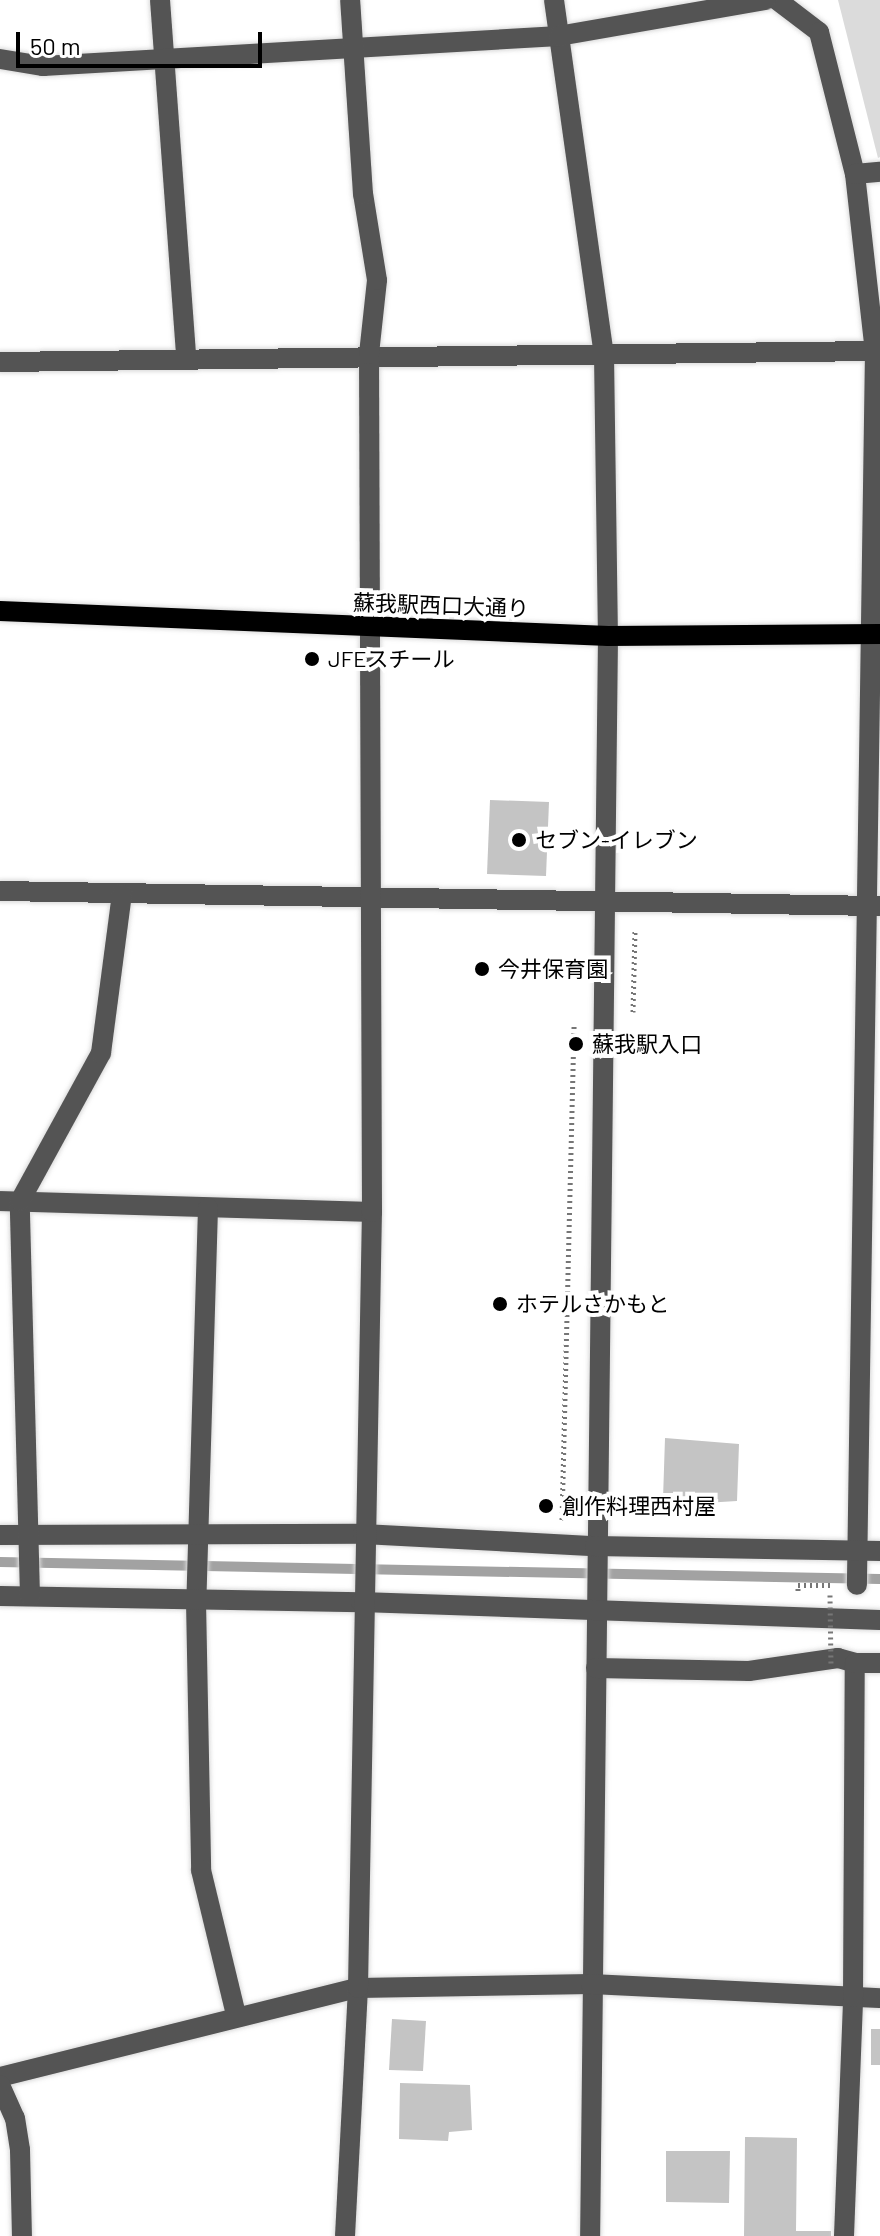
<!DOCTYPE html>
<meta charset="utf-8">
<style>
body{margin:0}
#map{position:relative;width:880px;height:2236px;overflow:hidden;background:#fff;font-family:Barlow,"Noto Sans JP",sans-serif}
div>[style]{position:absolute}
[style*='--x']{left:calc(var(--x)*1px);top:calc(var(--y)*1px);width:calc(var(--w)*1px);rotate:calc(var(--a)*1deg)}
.green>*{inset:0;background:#dbdbdb}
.stream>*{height:10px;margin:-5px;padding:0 5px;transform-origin:5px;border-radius:5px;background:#a2a2a2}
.building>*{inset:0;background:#c4c4c4}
.path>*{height:5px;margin-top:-2.5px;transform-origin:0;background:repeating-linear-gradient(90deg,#767676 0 2px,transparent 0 6px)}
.roads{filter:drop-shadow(0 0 2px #dbdbdb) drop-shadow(0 0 2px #dbdbdb)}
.minor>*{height:20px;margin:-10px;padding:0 10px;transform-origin:10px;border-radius:10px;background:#545454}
.major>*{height:20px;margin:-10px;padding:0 10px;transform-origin:10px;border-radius:10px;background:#000}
.path-bridge>*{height:5px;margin-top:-2.5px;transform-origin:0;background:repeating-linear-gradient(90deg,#767676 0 2px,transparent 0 6px)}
.dots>*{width:22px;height:22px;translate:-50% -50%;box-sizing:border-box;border:4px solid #fff;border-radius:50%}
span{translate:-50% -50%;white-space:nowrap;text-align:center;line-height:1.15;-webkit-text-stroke:8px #fff;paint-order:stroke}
.street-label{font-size:22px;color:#000}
.poi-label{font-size:22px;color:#000}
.left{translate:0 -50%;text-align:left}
.scale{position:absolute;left:16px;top:32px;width:246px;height:36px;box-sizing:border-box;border:4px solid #000;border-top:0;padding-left:10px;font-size:24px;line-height:28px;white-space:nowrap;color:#000;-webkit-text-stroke:6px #fff;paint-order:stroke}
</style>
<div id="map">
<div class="green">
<i style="clip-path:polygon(838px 0,880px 0,880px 157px,878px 158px)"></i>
</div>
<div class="stream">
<i style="--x:0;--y:1562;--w:880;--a:1.11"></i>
</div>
<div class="building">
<i style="clip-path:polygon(490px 800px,549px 802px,546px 876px,487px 874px)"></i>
<i style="clip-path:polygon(665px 1438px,739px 1444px,737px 1501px,688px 1504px,688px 1499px,663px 1499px)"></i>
<i style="clip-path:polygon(392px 2019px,426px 2021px,423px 2071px,389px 2070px)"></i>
<i style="clip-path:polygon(871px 2029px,880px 2029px,880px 2065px,871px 2065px)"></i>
<i style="clip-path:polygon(400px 2083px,470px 2085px,472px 2130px,449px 2132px,448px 2141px,399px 2139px)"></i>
<i style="clip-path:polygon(745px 2137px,797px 2138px,796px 2231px,831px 2231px,831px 2236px,744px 2236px)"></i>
<i style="clip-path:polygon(666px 2151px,730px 2151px,729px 2203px,666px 2202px)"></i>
</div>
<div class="path">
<i style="--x:633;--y:1012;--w:83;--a:-88.6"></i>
<i style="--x:562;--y:1520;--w:497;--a:-88.6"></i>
<i style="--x:798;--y:1591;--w:6;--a:-90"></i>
<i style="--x:798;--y:1585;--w:33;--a:0"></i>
</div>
<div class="roads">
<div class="minor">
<i style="--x:160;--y:0;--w:357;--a:85.8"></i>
<i style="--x:554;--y:0;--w:358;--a:82"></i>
<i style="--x:604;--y:354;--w:282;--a:89.2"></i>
<i style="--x:608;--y:636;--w:1600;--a:90.64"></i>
<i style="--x:777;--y:0;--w:53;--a:37.3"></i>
<i style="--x:819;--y:32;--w:146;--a:75.8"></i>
<i style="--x:855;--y:174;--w:178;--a:83.6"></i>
<i style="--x:875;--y:351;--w:1234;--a:90.84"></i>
<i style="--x:0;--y:59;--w:44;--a:9.2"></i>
<i style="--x:43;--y:66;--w:517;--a:-3.33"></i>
<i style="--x:559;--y:36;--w:210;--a:-9.9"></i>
<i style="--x:855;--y:174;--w:25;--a:-5"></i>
<i style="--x:0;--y:362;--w:880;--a:-0.72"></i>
<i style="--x:0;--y:891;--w:880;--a:0.98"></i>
<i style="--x:0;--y:1201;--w:372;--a:1.7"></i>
<i style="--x:208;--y:1208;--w:393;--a:91.7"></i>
<i style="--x:196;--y:1601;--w:269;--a:88.9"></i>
<i style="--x:201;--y:1870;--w:149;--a:76.4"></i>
<i style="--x:0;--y:1535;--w:363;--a:-0.2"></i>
<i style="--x:363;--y:1534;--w:232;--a:3"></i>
<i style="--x:595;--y:1546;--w:285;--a:1"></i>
<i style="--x:0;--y:1596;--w:361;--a:1"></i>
<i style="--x:361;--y:1602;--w:519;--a:1.99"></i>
<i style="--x:30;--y:1596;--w:395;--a:-91.5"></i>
<i style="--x:20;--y:1201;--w:169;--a:-61.3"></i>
<i style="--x:101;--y:1053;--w:160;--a:-82.5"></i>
<i style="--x:596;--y:1668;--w:153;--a:1.1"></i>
<i style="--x:749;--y:1671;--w:90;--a:-8.3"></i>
<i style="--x:838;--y:1658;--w:18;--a:16"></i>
<i style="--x:0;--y:2077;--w:369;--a:-14"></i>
<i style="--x:358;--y:1988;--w:233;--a:-1"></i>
<i style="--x:591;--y:1984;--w:289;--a:2.8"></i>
<i style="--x:0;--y:2085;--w:36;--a:66"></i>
<i style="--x:15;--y:2118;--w:32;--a:81"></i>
<i style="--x:20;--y:2150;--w:86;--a:88.7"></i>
<i style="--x:345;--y:2236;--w:248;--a:-87"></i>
<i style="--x:358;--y:1988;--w:776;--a:-88.97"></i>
<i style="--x:372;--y:1212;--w:858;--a:-90.2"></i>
<i style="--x:369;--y:354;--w:74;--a:-83.8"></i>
<i style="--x:377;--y:280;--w:87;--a:-99.2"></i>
<i style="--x:363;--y:194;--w:194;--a:-93.8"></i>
<i style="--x:844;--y:2236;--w:239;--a:-87.8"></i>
<i style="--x:853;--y:1997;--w:334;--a:-89.7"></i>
<i style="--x:855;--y:1663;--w:25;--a:0"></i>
</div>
<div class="major">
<i style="--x:0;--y:611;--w:609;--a:2.35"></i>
<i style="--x:608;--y:636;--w:272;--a:-0.4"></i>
</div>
</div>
<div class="path-bridge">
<i style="--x:830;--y:1595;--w:72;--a:89.2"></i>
</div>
<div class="dots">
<i style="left:312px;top:659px;background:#000"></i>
<i style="left:519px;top:840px;background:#000"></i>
<i style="left:482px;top:969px;background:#000"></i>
<i style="left:576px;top:1044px;background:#000"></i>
<i style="left:500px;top:1304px;background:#000"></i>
<i style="left:546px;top:1506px;background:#000"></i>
</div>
<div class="street-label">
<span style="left:441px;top:605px;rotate:2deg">蘇我駅西口大通り</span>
</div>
<div class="poi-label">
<span class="left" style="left:328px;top:659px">JFEスチール</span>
<span class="left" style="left:535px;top:840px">セブン-イレブン</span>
<span class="left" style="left:498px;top:969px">今井保育園</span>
<span class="left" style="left:592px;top:1044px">蘇我駅入口</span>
<span class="left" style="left:516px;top:1304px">ホテルさかもと</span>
<span class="left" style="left:562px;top:1506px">創作料理西村屋</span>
</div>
<div class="scale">50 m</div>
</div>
